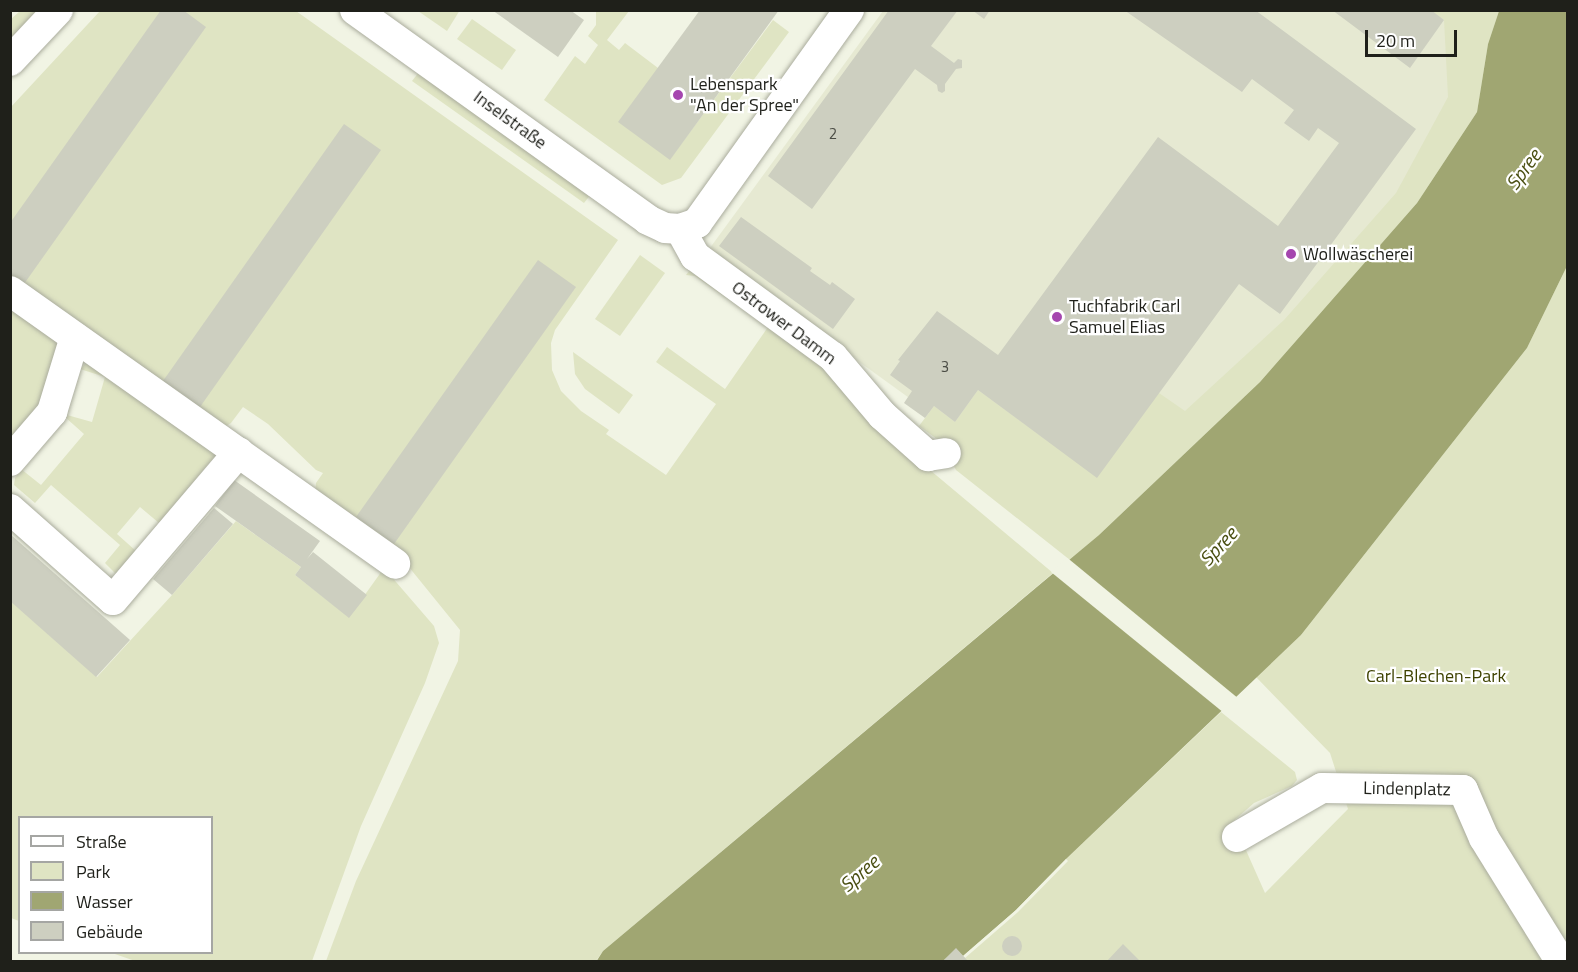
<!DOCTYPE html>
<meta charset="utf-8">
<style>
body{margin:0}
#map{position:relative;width:1578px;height:972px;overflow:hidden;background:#f1f4e4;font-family:"Titillium Web",sans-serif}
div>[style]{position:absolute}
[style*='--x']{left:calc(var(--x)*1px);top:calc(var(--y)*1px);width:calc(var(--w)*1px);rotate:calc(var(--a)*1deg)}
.built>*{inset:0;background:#e6e9d2}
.green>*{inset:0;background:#dfe4c3}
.water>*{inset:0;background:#a0a672}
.pier>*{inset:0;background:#f1f4e4}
.building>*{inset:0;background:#cdcfc0}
.round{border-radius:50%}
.roads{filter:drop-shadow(0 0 2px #aaac9d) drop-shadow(0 0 2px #aaac9d)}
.minor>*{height:30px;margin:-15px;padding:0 15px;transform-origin:15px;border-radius:15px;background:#fff}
.dots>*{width:16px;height:16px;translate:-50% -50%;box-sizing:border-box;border:3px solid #fff;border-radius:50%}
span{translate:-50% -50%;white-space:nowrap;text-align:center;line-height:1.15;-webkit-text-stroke:4.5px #fff;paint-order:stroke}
.number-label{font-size:15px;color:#4a4c44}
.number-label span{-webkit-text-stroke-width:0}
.poi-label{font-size:18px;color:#1f201a}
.left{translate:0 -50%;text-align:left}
.street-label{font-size:18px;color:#1f201a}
.park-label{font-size:18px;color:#3e4200}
.water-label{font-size:20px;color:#4a4f12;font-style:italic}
.frame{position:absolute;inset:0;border:12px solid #1f201a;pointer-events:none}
.legend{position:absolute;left:18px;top:816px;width:195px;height:138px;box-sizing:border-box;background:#fff;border:2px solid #a5a6a3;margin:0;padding:8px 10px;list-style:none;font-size:18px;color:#1f201a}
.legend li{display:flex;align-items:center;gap:12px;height:30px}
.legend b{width:30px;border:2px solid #a5a6a3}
.scale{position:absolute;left:1365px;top:30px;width:92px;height:27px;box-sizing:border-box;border:3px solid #1f201a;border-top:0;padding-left:8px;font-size:18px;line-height:21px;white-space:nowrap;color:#1f201a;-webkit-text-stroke:4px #fff;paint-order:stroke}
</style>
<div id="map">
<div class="built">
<i style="clip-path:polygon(883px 11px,1442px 11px,1477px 112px,1099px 535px,707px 252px)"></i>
</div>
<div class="green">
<i style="clip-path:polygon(460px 10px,447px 31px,418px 11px,418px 10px)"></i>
<i style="clip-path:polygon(20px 11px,37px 11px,11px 39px,10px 20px)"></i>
<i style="clip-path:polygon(100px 11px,296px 11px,618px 240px,555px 330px,551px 343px,552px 370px,561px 391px,581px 411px,609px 430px,606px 434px,666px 475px,716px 404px,656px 362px,667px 347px,725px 389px,768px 327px,695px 276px,686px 275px,690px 270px,826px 366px,875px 424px,1053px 573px,603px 951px,596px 961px,326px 961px,356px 881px,458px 661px,460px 630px,400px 556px,315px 495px,316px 483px,323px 473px,316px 470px,268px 424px,243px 407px,231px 423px,222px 429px,11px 282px,10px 108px)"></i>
<i style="clip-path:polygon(596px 11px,629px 11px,607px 40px,619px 50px,625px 43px,658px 68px,670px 159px,773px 20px,789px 32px,681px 178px,662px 185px,544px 100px,575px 56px,585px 64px,598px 45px,588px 36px,596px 25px)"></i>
<i style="clip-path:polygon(1431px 11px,1499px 11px,1488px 44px,1477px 112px,1417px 203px,1260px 382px,1099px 535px,1070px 560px,956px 470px,941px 442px,919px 426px,934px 406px,955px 422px,978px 390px,1049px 442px,1159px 393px,1185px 411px,1284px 320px,1396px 193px,1448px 97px,1444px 20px)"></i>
<i style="clip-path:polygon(472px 19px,516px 50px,502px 70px,457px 39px)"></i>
<i style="clip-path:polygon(419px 72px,591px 194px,584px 203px,412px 81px)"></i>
<i style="clip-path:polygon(640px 255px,665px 273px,620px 336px,595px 319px)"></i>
<i style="clip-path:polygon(1567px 266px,1567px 961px,942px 962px,956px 948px,1016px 910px,1066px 859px,1221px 712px,1295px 772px,1297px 780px,1292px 786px,1254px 803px,1229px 825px,1245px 848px,1265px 893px,1348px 809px,1330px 753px,1256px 677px,1301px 635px,1527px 348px)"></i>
<i style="clip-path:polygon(10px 300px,60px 342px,44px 402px,10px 444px)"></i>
<i style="clip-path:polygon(573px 352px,633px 395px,619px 414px,585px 389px,575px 374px)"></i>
<i style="clip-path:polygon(90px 359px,220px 450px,159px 523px,140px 507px,117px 534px,136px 551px,116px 574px,105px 563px,120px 545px,51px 485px,35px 503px,14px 485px,15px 478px,21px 469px,41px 485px,84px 434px,65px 417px,67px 415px,92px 422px,105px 377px,80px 369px)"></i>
<i style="clip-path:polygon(236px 521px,301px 567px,295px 575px,349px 617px,384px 568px,434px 626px,439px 643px,425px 683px,361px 826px,312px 961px,138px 962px,112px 953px,212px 952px,212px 818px,20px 818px,19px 921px,11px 918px,11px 601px,97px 677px,172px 595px)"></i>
</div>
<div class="water">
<i style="clip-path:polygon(1499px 11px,1567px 11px,1567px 266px,1527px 348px,1301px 635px,1066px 859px,1016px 910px,963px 956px,956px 949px,942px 962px,596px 962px,603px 951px,1099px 535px,1260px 382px,1417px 203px,1477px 112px,1488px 44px)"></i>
</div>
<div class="pier">
<i style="clip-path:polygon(1067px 558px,1070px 560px,1239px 699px,1224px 713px,1051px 572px)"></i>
<i style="clip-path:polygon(1066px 859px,1068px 861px,1018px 912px,965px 958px,963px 956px,1016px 910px)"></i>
</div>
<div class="building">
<i style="clip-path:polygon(161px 10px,183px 10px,206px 27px,24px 284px,10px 274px,10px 223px)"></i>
<i style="clip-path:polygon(492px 10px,570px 10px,584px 20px,558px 57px)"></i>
<i style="clip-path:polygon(700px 10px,779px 10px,670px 160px,618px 122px)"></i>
<i style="clip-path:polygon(889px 10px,958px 10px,931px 46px,954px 63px,958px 59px,962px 60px,962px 68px,956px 69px,945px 84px,945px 91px,942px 93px,938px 91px,937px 85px,915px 69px,812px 209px,768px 176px)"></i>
<i style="clip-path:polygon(972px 10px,990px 10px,984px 19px)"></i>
<i style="clip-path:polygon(1124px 10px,1255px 10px,1416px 129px,1280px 314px,1239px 284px,1097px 478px,978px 390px,955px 422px,934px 406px,925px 418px,904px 403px,912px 391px,890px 375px,900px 361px,898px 360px,937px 311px,998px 355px,1158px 137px,1278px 226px,1339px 143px,1318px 128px,1309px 141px,1284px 123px,1294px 110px,1252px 79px,1242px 92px)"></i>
<i style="clip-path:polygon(1332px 10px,1431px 10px,1444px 20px,1410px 68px)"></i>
<i style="clip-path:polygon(344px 124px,381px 150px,200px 407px,163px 381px)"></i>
<i style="clip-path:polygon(741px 217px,812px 268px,810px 271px,830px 285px,832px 282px,855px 299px,833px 329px,719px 246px)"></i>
<i style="clip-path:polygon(538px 260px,576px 287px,394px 544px,356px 517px)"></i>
<i style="clip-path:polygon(234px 480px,320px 541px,307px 559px,313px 552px,367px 595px,349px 618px,295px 575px,301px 567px,215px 506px)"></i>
<i style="clip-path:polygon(214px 508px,233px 524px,172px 595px,153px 579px)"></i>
<i style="clip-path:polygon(10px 534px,130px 640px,96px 677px,10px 601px)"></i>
<i class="round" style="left:1002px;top:936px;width:20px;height:20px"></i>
<i style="clip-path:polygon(1123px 944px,1141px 962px,1106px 962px)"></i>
<i style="clip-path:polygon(956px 948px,967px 960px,965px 962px,942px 962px)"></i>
</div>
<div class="roads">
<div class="minor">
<i style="--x:355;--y:10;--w:360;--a:35.6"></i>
<i style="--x:648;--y:220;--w:19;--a:25"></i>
<i style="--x:665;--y:228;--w:15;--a:4"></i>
<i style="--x:680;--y:229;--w:18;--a:-19"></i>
<i style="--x:697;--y:223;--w:262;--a:-54.5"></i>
<i style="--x:10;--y:61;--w:70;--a:-46.7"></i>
<i style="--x:680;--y:229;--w:31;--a:61"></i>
<i style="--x:695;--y:256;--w:171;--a:36.2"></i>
<i style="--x:833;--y:357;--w:76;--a:49.8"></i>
<i style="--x:882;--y:415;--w:62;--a:41.7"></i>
<i style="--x:928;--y:456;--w:18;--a:-9"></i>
<i style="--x:10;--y:291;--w:472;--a:35.3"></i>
<i style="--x:10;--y:461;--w:65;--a:-49.4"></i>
<i style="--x:52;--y:412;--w:78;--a:-73"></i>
<i style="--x:10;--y:509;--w:137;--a:41.5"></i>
<i style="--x:113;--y:600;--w:194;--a:-49.6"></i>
<i style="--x:1237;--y:837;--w:98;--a:-30"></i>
<i style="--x:1322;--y:788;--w:141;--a:0.8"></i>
<i style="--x:1463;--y:790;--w:52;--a:66.4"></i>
<i style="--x:1484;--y:838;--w:146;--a:58.2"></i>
</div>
</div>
<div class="dots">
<i style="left:678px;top:95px;background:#a546af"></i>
<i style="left:1291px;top:254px;background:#a546af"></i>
<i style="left:1057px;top:317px;background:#a546af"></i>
</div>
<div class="number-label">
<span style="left:833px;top:134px">2</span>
<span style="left:945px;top:367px">3</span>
</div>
<div class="poi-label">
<span class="left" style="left:690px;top:95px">Lebenspark<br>"An der Spree"</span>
<span class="left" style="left:1303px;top:254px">Wollwäscherei</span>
<span class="left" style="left:1069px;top:317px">Tuchfabrik Carl<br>Samuel Elias</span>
</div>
<div class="street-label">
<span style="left:510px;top:120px;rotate:36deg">Inselstraße</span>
<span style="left:784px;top:323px;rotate:37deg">Ostrower Damm</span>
<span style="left:1407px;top:789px;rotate:1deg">Lindenplatz</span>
</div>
<div class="park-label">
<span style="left:1436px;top:676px">Carl-Blechen-Park</span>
</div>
<div class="water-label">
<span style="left:1523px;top:169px;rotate:-54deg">Spree</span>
<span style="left:1218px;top:546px;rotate:-47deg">Spree</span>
<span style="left:859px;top:873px;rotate:-41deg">Spree</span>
</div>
<div class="frame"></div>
<ul class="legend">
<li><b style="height:8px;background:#fff"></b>Straße</li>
<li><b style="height:16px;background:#dfe4c3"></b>Park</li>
<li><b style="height:16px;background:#a0a672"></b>Wasser</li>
<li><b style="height:16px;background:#cdcfc0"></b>Gebäude</li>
</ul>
<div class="scale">20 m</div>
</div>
